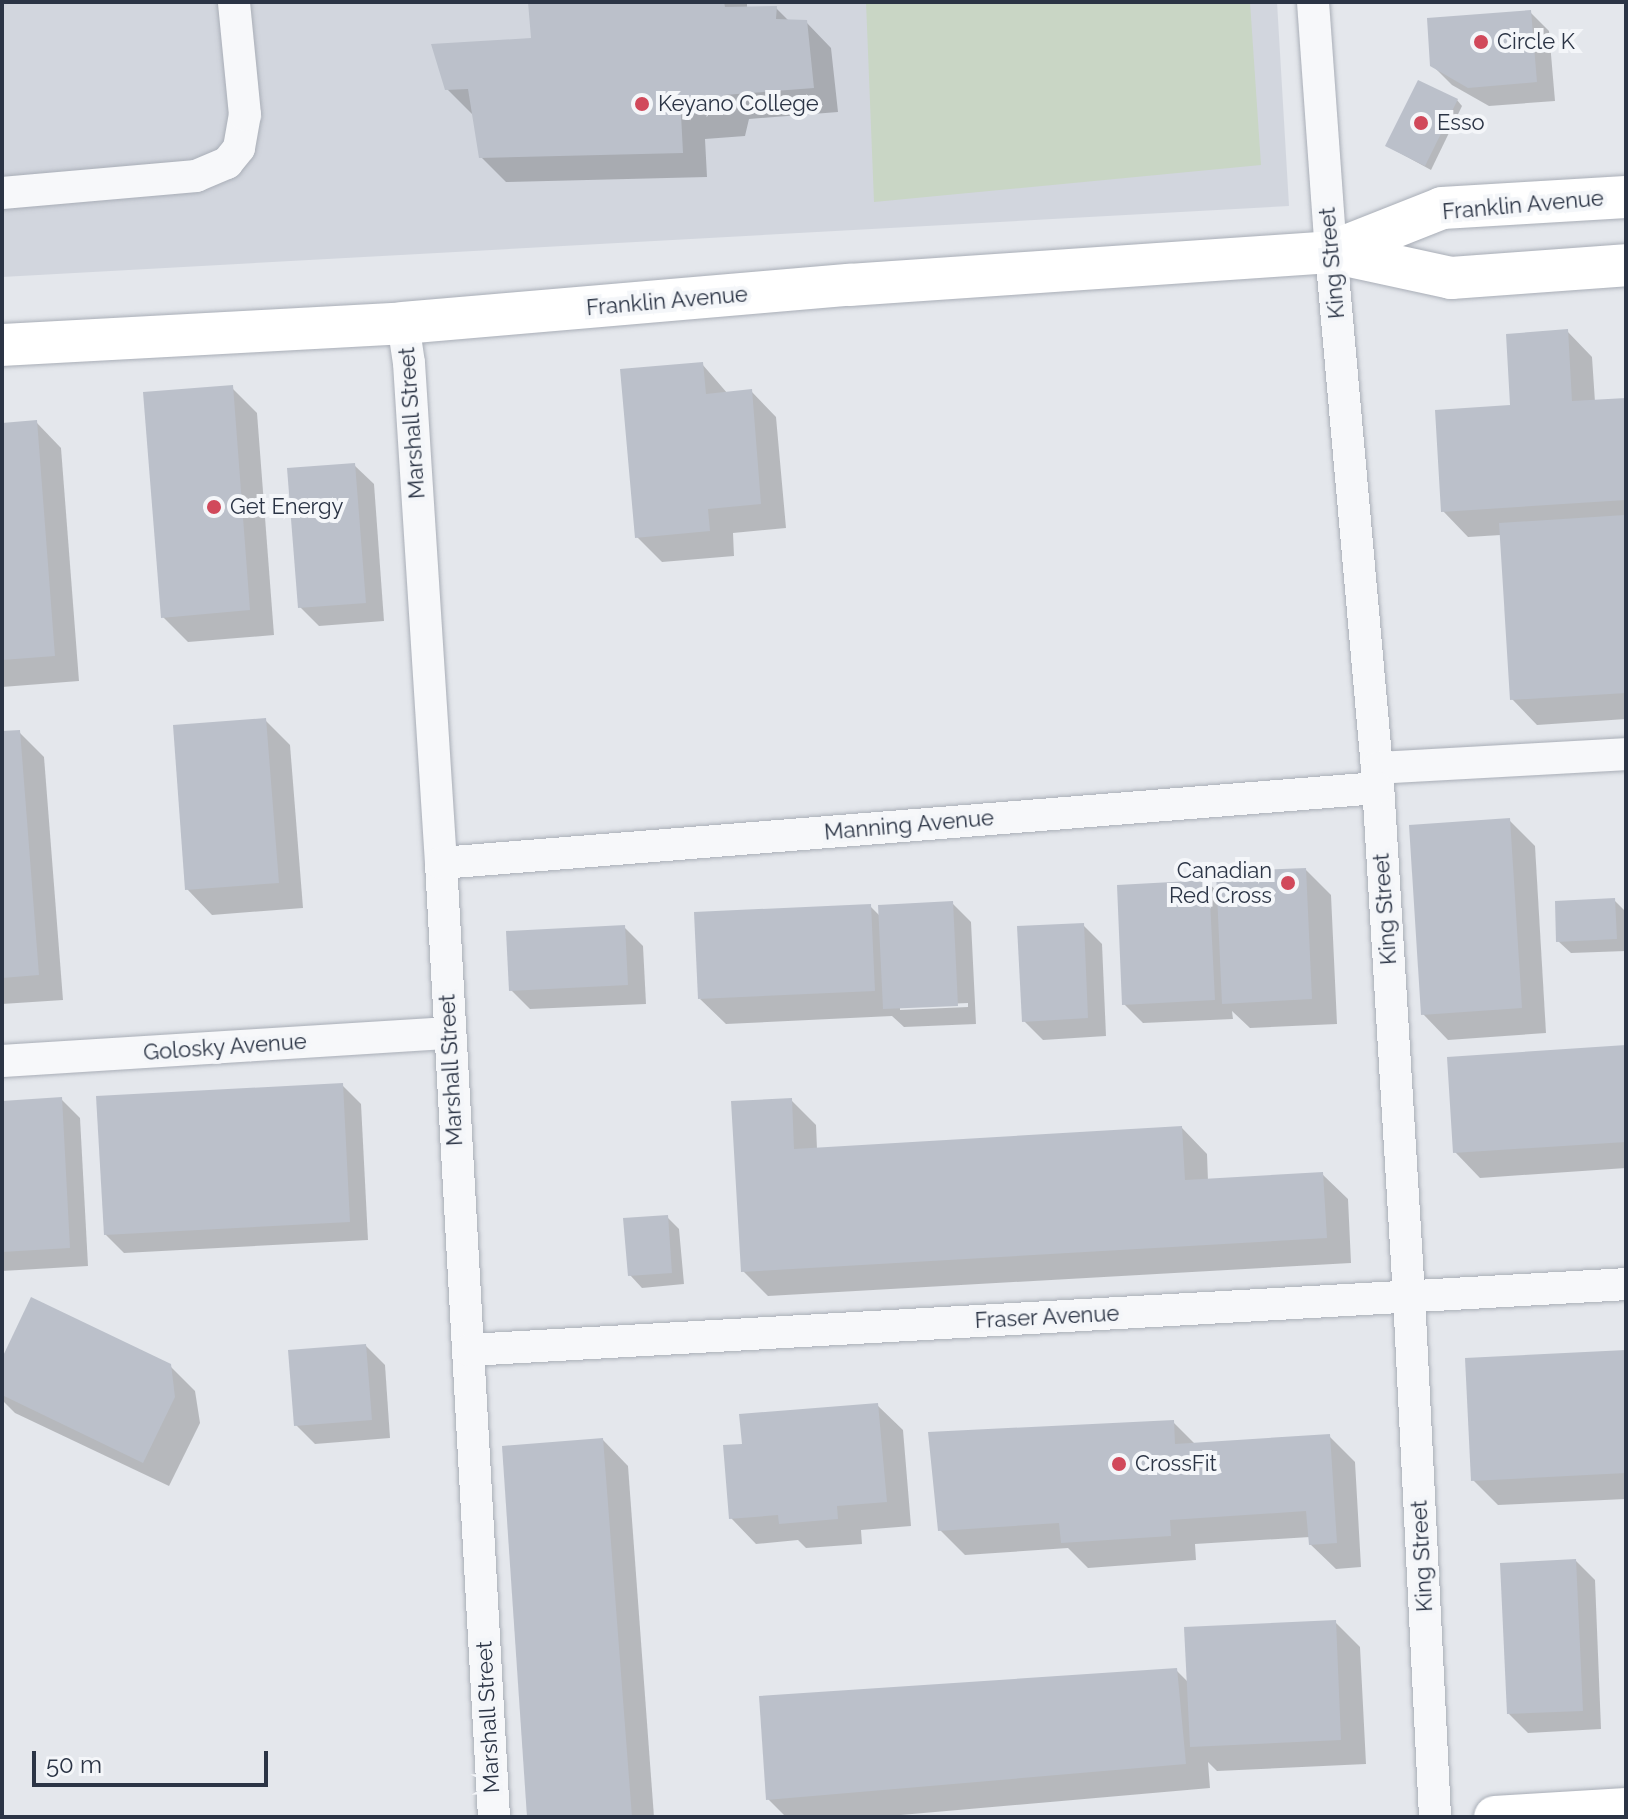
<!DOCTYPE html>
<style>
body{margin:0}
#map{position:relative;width:1628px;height:1819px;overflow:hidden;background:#e4e7ec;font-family:Raleway,sans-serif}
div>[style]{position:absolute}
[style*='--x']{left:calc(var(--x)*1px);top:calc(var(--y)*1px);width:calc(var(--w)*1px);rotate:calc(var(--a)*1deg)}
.built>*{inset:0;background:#d2d6de}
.green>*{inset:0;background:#c9d6c5}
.shadow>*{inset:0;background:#0003}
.building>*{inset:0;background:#bbc0ca}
.roads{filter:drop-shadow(0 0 2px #a9aeb7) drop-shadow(0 0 2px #a9aeb7)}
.minor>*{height:32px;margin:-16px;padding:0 16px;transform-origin:16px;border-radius:16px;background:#f7f8fa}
.major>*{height:42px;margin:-21px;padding:0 21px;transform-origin:21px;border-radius:21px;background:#fff}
.dots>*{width:22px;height:22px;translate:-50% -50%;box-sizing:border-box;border:4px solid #f4f6f9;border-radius:50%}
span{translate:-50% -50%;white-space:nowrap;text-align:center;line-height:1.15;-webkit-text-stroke:8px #f4f6f9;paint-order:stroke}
.poi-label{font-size:22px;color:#2b3445}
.left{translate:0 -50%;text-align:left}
.right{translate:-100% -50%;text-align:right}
.street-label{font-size:22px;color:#2b3445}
.frame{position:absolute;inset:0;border:4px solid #2b3445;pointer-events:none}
.scale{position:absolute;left:32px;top:1751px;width:236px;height:36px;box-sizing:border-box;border:4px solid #2b3445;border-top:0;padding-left:10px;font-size:24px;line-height:28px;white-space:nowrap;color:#2b3445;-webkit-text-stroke:6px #f4f6f9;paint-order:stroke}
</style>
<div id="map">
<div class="built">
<i style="clip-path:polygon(2px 2px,1277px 2px,1289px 206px,2px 277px)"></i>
</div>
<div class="green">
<i style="clip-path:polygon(866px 2px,1250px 2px,1261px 165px,874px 202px)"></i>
</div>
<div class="shadow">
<i style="clip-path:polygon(530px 2px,747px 2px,747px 8px,776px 8px,790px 22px,806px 22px,831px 48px,838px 112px,749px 119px,745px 136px,705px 139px,707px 177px,506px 182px,481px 157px,473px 115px,447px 89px,533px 40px)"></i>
<i style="clip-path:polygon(1530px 12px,1549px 31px,1555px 101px,1489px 106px,1452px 85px,1432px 65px)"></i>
<i style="clip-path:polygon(1457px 100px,1462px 106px,1431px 170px,1387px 146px)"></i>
<i style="clip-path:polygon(1567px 331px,1592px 357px,1595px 402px,1626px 400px,1626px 719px,1537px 725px,1512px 699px,1501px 535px,1468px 537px,1443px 511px)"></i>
<i style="clip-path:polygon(702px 364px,728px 394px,751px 391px,776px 417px,786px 528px,733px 533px,734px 556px,662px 562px,637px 537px)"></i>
<i style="clip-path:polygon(232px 388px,257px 413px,274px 635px,188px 642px,163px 617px)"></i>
<i style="clip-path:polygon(36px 422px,61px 448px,79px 681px,2px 687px,2px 425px)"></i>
<i style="clip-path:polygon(354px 465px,374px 484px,384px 621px,319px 626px,300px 607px)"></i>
<i style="clip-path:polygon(265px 720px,290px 745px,303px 908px,212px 915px,187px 889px)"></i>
<i style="clip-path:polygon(19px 732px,44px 757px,63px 1000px,2px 1004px,2px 733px)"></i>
<i style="clip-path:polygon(1509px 820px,1535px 846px,1546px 1033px,1448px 1040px,1423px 1014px)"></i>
<i style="clip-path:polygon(1306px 870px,1331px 895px,1337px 1024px,1250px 1028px,1232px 1011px,1233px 1019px,1143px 1023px,1124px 1004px,1208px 882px,1219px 894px)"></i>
<i style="clip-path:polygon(1614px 900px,1626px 912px,1626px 951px,1571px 953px,1558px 941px)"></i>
<i style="clip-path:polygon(evenodd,952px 903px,971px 922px,976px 1024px,904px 1027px,892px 1016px,726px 1024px,700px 999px,870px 906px,880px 916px,952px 903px,968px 1003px,968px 1007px,900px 1010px,900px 1006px,968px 1003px)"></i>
<i style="clip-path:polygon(1083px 925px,1102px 944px,1106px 1036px,1043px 1040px,1024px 1021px)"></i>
<i style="clip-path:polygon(624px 927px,643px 946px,646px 1004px,530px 1009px,511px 990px)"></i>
<i style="clip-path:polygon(1626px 1047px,1626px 1168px,1480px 1178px,1455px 1152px)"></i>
<i style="clip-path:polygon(342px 1085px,361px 1104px,368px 1240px,124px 1253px,105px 1234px)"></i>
<i style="clip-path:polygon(61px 1099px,80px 1118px,88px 1266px,2px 1271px,2px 1103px)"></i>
<i style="clip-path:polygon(791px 1100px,816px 1125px,817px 1149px,1182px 1128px,1207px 1154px,1208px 1181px,1322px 1174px,1348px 1199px,1351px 1263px,768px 1296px,743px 1271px)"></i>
<i style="clip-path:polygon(667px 1217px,679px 1229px,684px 1284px,642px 1288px,630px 1275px)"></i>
<i style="clip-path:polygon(366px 1346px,385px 1365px,390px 1438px,315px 1444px,296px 1425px)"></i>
<i style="clip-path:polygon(1626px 1352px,1626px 1499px,1498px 1505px,1473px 1480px)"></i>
<i style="clip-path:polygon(2px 1362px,169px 1365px,195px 1391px,200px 1423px,169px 1486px,15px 1413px,2px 1400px)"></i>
<i style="clip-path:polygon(877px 1405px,903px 1430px,911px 1526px,861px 1530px,862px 1544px,806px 1548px,798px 1540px,756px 1544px,731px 1518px,744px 1445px)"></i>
<i style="clip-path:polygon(1173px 1422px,1196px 1445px,1329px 1436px,1355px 1462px,1361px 1567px,1336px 1569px,1310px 1544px,1310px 1537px,1195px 1544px,1196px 1560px,1088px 1568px,1068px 1548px,965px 1555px,940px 1530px)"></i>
<i style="clip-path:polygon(603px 1440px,628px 1466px,654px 1817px,529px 1817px)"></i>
<i style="clip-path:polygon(1576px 1561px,1595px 1580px,1601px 1729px,1528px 1733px,1509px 1714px)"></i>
<i style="clip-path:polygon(1335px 1622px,1360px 1647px,1366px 1764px,1217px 1771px,1208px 1762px,1210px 1788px,878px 1817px,786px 1817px,768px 1799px,1176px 1670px,1189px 1683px)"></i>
</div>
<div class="building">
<i style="clip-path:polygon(528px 2px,724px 2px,725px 7px,777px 6px,776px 19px,807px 20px,814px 88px,724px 95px,720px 112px,681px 114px,683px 153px,479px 158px,468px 89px,445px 90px,431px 44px,531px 38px)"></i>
<i style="clip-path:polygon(1531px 10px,1537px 82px,1468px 88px,1430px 66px,1427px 18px)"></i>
<i style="clip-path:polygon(1418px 80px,1458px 99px,1425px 166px,1385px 146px)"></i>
<i style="clip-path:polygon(1568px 329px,1572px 401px,1626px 398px,1626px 500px,1441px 512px,1435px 410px,1510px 405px,1506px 334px)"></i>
<i style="clip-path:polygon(703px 362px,706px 394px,752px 389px,761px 504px,708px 509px,710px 531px,635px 538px,620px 369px)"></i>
<i style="clip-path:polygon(233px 385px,250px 610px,161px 618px,143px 392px)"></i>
<i style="clip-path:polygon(37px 420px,55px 656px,2px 660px,2px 423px)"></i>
<i style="clip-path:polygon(355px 463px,366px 603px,298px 608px,287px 468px)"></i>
<i style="clip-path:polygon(1625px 515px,1626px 693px,1510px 700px,1499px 523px)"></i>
<i style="clip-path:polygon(266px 718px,279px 883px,185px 890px,173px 725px)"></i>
<i style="clip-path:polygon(20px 730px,39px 975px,2px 978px,2px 731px)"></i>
<i style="clip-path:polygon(1510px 818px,1522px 1008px,1421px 1015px,1409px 825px)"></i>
<i style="clip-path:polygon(1306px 868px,1312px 999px,1222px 1004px,1216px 872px)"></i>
<i style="clip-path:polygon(1209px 880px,1215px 1000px,1122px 1005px,1117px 885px)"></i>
<i style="clip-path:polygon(1615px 898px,1617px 939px,1556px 942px,1555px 901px)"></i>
<i style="clip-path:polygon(953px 901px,958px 1006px,883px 1009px,878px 905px)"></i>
<i style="clip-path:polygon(871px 904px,875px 991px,698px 999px,694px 912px)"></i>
<i style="clip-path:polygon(1084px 923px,1088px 1018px,1022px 1022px,1017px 926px)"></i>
<i style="clip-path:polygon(625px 925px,628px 985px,509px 991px,506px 931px)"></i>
<i style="clip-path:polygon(1626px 1045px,1626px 1142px,1453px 1153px,1447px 1057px)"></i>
<i style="clip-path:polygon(343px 1083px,350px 1222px,104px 1235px,96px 1096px)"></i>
<i style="clip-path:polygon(62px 1097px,70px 1248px,2px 1252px,2px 1101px)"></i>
<i style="clip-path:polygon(792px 1098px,794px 1149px,1182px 1126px,1185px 1180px,1323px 1172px,1327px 1238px,741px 1272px,731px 1101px)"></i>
<i style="clip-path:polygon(668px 1215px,672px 1273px,628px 1276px,623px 1218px)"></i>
<i style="clip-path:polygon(31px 1297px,171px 1364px,175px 1397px,143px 1463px,2px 1395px,2px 1358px)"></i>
<i style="clip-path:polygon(366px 1344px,372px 1420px,294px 1426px,288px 1350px)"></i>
<i style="clip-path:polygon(1626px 1350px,1626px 1473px,1471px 1481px,1465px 1358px)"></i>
<i style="clip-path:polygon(878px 1403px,887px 1502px,837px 1506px,838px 1519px,779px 1524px,778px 1515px,729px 1519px,723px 1445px,742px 1444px,739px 1414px)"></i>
<i style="clip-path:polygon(1174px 1420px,1175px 1444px,1330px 1434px,1337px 1543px,1309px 1545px,1306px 1511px,1170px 1520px,1171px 1536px,1061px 1543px,1059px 1523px,938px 1531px,928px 1432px)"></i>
<i style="clip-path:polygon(603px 1438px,632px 1817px,527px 1817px,502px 1446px)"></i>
<i style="clip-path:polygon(1576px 1559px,1583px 1711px,1507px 1714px,1500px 1563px)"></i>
<i style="clip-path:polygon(1336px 1620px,1341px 1740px,1190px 1747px,1184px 1627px)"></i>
<i style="clip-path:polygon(1177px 1668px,1186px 1764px,766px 1800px,759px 1696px)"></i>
</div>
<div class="roads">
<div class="minor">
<i style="--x:1313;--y:2;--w:251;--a:85.9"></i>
<i style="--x:1331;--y:252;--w:518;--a:84.91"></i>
<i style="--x:1377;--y:768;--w:529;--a:86.53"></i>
<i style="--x:1409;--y:1296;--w:522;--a:87.14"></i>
<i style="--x:2;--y:193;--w:195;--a:-5"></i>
<i style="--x:196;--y:176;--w:34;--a:-23"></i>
<i style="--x:227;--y:163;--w:19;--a:-51"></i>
<i style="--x:239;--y:148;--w:34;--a:-80"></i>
<i style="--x:245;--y:115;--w:114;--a:-95.6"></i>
<i style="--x:403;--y:323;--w:40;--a:81.5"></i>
<i style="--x:409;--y:363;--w:501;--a:86.34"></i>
<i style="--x:441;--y:863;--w:955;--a:86.82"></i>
<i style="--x:1377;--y:768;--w:249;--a:-3.2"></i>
<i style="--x:441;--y:863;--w:939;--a:-4.58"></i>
<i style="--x:2;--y:1061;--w:448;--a:-3.6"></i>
<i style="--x:469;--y:1350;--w:1159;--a:-3.26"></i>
</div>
<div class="major">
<i style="--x:1331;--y:252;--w:119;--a:-21.6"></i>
<i style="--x:1442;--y:208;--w:184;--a:-3.4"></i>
<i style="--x:2;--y:345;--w:402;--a:-3.1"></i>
<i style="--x:403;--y:323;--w:448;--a:-4.9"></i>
<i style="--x:849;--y:285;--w:483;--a:-3.9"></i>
<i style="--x:1331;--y:252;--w:123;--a:12.2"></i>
<i style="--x:1451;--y:278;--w:175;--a:-4.2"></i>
<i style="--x:1495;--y:1817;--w:131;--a:-3.5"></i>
</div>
</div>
<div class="dots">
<i style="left:1481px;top:42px;background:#d1495b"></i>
<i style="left:642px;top:104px;background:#d1495b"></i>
<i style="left:1421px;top:123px;background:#d1495b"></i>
<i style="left:214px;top:507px;background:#d1495b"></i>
<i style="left:1288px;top:883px;background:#d1495b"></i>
<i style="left:1119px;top:1464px;background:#d1495b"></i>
</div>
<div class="poi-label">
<span class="left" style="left:1497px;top:42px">Circle K</span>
<span class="left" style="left:658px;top:104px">Keyano College</span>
<span class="left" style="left:1437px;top:123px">Esso</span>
<span class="left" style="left:230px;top:507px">Get Energy</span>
<span class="right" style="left:1272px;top:883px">Canadian<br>Red Cross</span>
<span class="left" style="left:1135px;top:1464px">CrossFit</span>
</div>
<div class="street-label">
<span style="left:1523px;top:205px;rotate:-5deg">Franklin Avenue</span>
<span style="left:1332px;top:263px;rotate:-95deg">King Street</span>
<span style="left:667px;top:301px;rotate:-5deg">Franklin Avenue</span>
<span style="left:412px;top:423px;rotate:-94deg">Marshall Street</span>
<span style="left:909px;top:825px;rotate:-5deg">Manning Avenue</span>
<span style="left:1385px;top:909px;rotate:-94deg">King Street</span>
<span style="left:225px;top:1047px;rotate:-4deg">Golosky Avenue</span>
<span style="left:451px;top:1070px;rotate:-93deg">Marshall Street</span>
<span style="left:1047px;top:1317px;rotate:-3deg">Fraser Avenue</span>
<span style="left:1422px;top:1556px;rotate:-93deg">King Street</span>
<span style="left:488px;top:1717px;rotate:-93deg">Marshall Street</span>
</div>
<div class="frame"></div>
<div class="scale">50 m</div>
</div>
